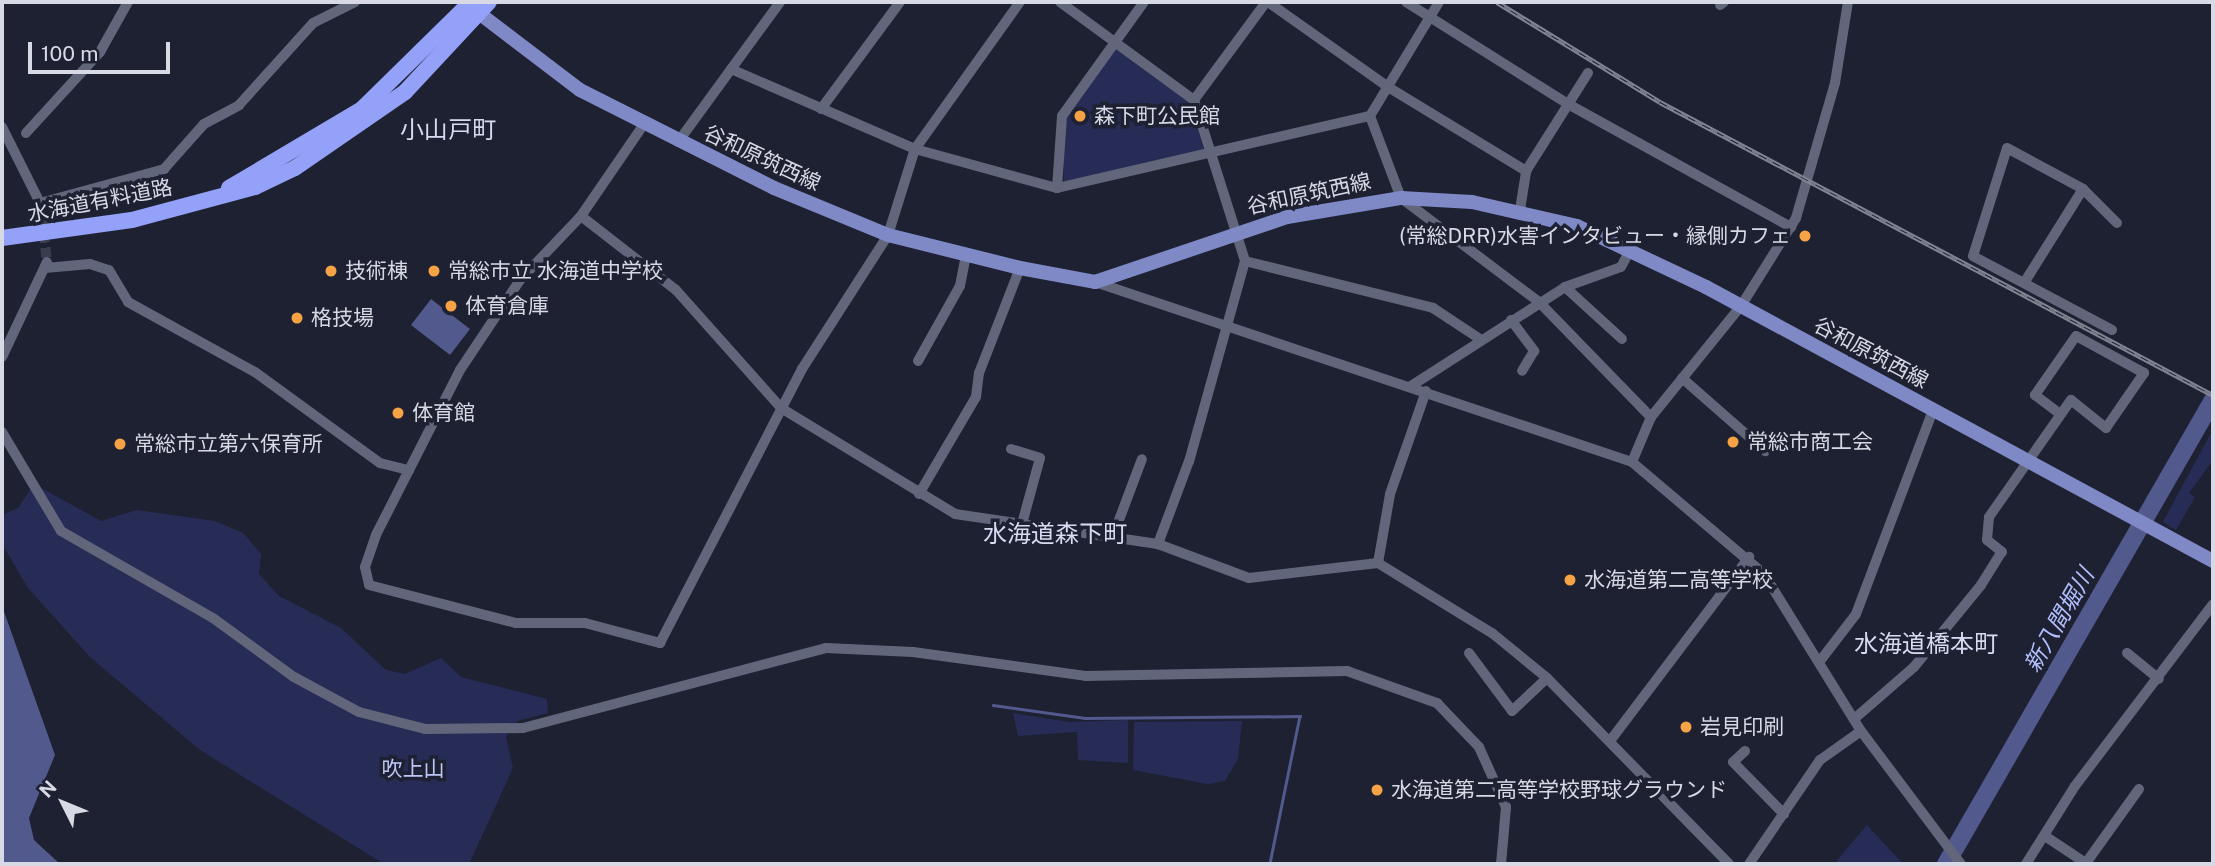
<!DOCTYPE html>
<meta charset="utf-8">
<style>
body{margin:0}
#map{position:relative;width:2215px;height:866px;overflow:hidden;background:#1e2132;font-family:"Public Sans","Noto Sans JP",sans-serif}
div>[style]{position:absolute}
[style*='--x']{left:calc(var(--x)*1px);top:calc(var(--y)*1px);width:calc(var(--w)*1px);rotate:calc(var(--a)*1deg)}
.green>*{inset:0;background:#272c57}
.water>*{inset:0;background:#51598d}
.stream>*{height:2.5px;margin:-1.25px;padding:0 1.25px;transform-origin:1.25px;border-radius:1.25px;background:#51598d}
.river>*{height:18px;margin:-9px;padding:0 9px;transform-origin:9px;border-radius:9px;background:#51598d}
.minor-tunnel>*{height:10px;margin-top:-5px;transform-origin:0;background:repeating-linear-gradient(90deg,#3a3d4d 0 10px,transparent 0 15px)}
.minor>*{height:10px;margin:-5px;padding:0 5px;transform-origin:5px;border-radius:5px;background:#62667a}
.major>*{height:14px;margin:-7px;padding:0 7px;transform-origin:7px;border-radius:7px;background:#7f89c6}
.highway>*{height:16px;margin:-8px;padding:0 8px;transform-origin:8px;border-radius:8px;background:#93a1f8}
.rail>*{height:5px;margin-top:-2.5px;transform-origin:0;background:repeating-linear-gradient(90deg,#1e2132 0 8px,#818492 0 16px);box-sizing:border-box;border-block:2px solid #818492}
.dots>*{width:19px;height:19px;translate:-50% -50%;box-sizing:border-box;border:4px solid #1e2132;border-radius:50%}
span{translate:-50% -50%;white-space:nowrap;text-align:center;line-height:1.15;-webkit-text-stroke:7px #1e2132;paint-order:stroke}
.poi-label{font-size:21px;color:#d7d9e5}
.left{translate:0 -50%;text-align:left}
.right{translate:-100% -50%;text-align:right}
.street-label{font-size:21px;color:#d7d9e5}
.park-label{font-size:21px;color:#bcc6f6}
.water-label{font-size:23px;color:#b3bfff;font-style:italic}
.quarter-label{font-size:24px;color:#d6dbf2}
.frame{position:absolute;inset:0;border:4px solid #d7d9e5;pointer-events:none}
.north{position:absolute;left:28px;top:768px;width:70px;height:70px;-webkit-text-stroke:5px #1e2132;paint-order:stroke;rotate:313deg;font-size:19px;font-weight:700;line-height:28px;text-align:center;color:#d7d9e5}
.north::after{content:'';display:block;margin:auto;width:24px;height:32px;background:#d7d9e5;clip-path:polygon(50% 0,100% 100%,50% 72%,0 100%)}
.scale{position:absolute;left:28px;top:42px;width:142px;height:32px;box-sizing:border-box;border:4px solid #d7d9e5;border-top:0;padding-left:9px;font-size:21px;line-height:24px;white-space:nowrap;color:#d7d9e5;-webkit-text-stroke:5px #1e2132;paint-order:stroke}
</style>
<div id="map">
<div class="green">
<i style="clip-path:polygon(1116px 48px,1190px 102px,1204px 150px,1064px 182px,1064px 119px)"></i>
<i style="clip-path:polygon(2213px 429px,2213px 460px,2189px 493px,2195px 497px,2176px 530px,2163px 522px)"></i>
<i style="clip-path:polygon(34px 484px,101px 521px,137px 510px,215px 521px,243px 533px,261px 554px,259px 574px,279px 596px,341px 628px,386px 670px,405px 674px,441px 658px,461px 677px,547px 699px,548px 713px,517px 721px,506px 737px,513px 768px,469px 864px,384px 864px,200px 750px,90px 657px,28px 588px,2px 544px,2px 515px,18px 508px)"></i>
<i style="clip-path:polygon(1013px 713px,1069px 722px,1128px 720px,1128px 763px,1078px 760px,1077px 732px,1018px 736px)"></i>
<i style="clip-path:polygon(1242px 721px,1238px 759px,1225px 781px,1208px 784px,1133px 770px,1134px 722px)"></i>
<i style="clip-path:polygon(1867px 825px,1903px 864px,1834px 864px)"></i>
</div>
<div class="water">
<i style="clip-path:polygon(431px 299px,470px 329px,450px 355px,411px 325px)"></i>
<i style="clip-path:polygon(2px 606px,55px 755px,29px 818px,34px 840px,60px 864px,2px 864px)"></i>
</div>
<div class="stream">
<i style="--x:993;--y:705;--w:93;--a:8"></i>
<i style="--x:1085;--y:718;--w:215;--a:-0.5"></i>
<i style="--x:1300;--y:716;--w:151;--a:101.5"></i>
</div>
<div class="river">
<i style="--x:1946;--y:864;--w:535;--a:-60.08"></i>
</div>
<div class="minor-tunnel">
<i style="--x:40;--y:203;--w:59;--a:83.2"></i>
</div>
<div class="minor">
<i style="--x:1060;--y:2;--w:166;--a:36.2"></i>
<i style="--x:1194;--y:100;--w:169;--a:72.4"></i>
<i style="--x:1245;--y:261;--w:208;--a:105.6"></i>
<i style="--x:1189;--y:461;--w:89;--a:110.5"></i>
<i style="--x:1268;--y:2;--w:147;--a:35.3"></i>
<i style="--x:1388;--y:87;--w:162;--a:31.3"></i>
<i style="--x:1406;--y:2;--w:191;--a:32.2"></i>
<i style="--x:1568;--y:104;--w:255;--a:28.9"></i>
<i style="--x:1720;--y:5;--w:5;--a:-37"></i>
<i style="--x:731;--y:69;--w:201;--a:23.5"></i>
<i style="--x:915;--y:149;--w:147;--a:15.4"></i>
<i style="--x:1057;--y:188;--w:321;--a:-13"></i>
<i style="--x:1370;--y:116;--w:133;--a:-58.8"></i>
<i style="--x:1194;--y:100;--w:122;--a:-53.7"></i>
<i style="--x:821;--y:109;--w:133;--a:-53.6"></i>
<i style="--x:1370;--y:116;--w:88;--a:69.3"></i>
<i style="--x:1401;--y:198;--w:173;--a:37"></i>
<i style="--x:1539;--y:302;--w:161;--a:45.8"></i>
<i style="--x:644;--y:124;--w:112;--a:124.4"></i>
<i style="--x:581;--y:216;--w:88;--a:133.6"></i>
<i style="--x:520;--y:280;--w:108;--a:123.7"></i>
<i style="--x:460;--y:370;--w:185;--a:117"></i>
<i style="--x:376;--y:535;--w:34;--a:109"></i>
<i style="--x:365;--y:567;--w:18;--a:77"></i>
<i style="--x:369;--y:585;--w:152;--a:14.5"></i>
<i style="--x:516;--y:623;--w:69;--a:0"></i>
<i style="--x:585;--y:623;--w:78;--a:14.9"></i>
<i style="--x:660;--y:643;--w:309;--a:-62.6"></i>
<i style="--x:802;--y:369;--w:159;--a:-57.3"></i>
<i style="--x:888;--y:235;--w:90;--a:-72.6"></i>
<i style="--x:915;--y:149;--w:181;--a:-54.5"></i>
<i style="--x:2;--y:127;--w:85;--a:63.4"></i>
<i style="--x:40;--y:203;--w:129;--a:-15.3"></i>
<i style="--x:164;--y:169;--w:60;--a:-48.4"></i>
<i style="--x:204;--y:124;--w:40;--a:-28"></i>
<i style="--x:239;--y:105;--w:110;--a:-47.9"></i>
<i style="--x:313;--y:23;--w:47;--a:-26.6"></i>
<i style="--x:26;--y:133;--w:110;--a:-47.6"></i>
<i style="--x:100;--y:52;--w:57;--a:-60.8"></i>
<i style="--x:678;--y:142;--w:173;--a:-53.9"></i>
<i style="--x:1057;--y:188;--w:72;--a:-86"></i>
<i style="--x:1062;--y:116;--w:140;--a:-54.3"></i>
<i style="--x:1520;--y:210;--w:39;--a:-81"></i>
<i style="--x:1526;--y:171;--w:116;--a:-57.7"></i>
<i style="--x:581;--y:216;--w:120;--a:37.9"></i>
<i style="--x:676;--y:290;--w:158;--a:48.3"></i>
<i style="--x:781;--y:408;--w:204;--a:31.3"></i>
<i style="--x:955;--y:514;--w:205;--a:8.4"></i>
<i style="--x:1158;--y:544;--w:97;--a:20.5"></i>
<i style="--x:1249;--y:578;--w:130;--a:-6.6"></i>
<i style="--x:1378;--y:563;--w:134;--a:31.6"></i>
<i style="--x:1492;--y:633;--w:71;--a:39.3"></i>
<i style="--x:1547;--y:678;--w:260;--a:45.6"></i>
<i style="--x:1245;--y:261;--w:194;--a:14"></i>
<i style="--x:1433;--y:308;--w:56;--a:33.4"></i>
<i style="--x:45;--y:268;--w:45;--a:-5.1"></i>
<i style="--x:90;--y:264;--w:20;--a:18"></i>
<i style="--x:109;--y:270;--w:37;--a:59"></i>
<i style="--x:128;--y:302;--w:145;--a:28.9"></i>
<i style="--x:255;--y:372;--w:155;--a:36.1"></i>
<i style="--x:380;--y:463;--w:30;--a:14"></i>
<i style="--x:1095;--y:282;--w:566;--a:18.53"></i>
<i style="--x:1632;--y:462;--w:173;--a:40.3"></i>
<i style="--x:1764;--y:574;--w:185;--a:58.3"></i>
<i style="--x:1861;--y:731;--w:166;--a:53.1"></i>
<i style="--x:2024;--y:283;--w:111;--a:-57.9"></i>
<i style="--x:1565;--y:287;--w:77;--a:42.4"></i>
<i style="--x:1511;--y:320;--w:39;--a:53"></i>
<i style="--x:1534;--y:351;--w:23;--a:121"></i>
<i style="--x:2112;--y:330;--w:157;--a:-152"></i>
<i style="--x:1973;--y:256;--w:113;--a:-72.5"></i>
<i style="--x:2007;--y:148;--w:86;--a:28.3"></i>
<i style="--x:2083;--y:189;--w:48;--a:45"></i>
<i style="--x:2;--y:357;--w:105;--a:-64.7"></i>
<i style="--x:918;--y:361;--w:86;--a:-60.8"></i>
<i style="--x:960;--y:286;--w:32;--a:-79"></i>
<i style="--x:1682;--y:378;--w:111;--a:41.3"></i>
<i style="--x:1411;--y:386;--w:183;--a:-32.7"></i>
<i style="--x:1565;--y:287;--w:59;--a:-19.7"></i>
<i style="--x:1621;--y:267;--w:21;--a:-62"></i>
<i style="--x:2;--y:432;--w:115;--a:59.2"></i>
<i style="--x:61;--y:531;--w:175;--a:29.8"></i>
<i style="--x:213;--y:618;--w:100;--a:36.1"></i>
<i style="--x:294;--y:677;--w:74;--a:28.3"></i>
<i style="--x:359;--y:712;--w:68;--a:14.4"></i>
<i style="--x:425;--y:729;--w:98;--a:-0.6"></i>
<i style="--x:523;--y:728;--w:313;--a:-14.8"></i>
<i style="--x:826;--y:648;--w:87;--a:2.6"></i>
<i style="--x:913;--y:652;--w:174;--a:7.9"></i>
<i style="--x:1085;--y:676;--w:262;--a:-1.1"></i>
<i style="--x:1347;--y:671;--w:96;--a:19.6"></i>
<i style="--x:1437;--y:703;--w:61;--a:46.3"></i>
<i style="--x:1479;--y:747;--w:66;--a:65.8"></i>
<i style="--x:1506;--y:807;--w:57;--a:95"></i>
<i style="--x:1011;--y:449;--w:30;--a:17"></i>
<i style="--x:1040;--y:458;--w:68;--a:105.3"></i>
<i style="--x:1632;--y:462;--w:49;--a:-67.1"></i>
<i style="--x:1651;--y:417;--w:143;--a:-51"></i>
<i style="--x:1741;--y:306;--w:104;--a:-58"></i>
<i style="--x:1796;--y:218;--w:141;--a:-73.9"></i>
<i style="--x:1835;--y:83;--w:82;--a:-80.9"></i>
<i style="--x:919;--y:494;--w:113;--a:-59.6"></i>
<i style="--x:976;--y:397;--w:24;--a:-83"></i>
<i style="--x:979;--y:373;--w:113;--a:-68.7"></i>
<i style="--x:1113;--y:536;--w:82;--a:-69.4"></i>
<i style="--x:1378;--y:563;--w:70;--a:-80.1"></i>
<i style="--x:1390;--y:494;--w:109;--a:-70.7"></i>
<i style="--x:1469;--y:653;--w:72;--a:53.4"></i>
<i style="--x:1512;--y:711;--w:48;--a:-43.3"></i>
<i style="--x:2127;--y:653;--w:41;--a:39.1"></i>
<i style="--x:1820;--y:661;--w:59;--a:-52.5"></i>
<i style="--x:1856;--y:614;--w:218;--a:-69.3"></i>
<i style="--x:1854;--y:719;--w:79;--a:-40.9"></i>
<i style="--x:1914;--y:667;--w:106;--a:-50.7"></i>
<i style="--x:1981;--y:585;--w:39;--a:-58"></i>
<i style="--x:2002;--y:552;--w:19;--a:-141"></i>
<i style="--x:1987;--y:540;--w:23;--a:-85"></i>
<i style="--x:1989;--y:517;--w:143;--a:-55"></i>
<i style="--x:2071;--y:400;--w:45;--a:38.7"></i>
<i style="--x:2106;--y:428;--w:67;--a:-55.4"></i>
<i style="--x:2144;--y:373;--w:77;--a:-151.4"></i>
<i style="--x:2076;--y:336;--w:72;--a:124.8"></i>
<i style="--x:2035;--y:395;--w:31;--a:37"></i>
<i style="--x:1610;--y:741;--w:231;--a:-52.9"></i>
<i style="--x:1745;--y:751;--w:16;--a:137"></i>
<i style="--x:1733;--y:762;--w:73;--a:45.6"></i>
<i style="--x:2045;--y:836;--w:50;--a:33.7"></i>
<i style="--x:2086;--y:863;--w:91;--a:-54.4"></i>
<i style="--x:1749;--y:864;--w:126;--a:-55.7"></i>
<i style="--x:1820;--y:760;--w:50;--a:-35.3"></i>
<i style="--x:2026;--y:864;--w:92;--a:-57.9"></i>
<i style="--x:2075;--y:786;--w:228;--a:-52.8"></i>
</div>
<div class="major">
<i style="--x:471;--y:7;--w:137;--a:37.3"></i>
<i style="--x:580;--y:90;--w:217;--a:26.8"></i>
<i style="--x:774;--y:188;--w:123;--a:22.4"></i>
<i style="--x:888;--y:235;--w:136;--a:14"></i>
<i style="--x:1020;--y:268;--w:76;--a:10.6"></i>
<i style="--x:1095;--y:282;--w:203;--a:-18.7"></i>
<i style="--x:1287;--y:217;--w:116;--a:-9.5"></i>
<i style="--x:1401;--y:198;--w:71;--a:3.2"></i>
<i style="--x:1472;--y:202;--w:108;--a:12.9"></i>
<i style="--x:1577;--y:226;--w:143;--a:25.3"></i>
<i style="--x:1706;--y:287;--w:576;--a:28.39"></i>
</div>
<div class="highway">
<i style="--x:229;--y:188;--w:155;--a:-30.7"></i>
<i style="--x:362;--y:109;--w:153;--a:-44.5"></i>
<i style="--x:2;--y:238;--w:131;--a:-7.9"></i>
<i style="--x:132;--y:220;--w:127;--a:-15"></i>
<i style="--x:255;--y:187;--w:44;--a:-25.4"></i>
<i style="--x:295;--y:168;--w:134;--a:-34.6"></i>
<i style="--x:405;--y:92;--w:123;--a:-47"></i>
</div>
<div class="rail">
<i style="--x:1497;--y:2;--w:191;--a:31.5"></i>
<i style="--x:1660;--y:102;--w:626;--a:27.92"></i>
</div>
<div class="dots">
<i style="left:1080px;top:116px;background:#f5a345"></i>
<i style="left:1805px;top:236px;background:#f5a345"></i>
<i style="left:331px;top:271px;background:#f5a345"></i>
<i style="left:434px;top:271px;background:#f5a345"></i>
<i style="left:451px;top:306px;background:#f5a345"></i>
<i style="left:297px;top:318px;background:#f5a345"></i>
<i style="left:398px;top:413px;background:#f5a345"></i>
<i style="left:1733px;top:442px;background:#f5a345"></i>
<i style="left:120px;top:444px;background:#f5a345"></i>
<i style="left:1570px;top:580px;background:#f5a345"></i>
<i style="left:1686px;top:727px;background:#f5a345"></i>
<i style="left:1377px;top:790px;background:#f5a345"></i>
</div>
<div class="poi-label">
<span class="left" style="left:1094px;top:116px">森下町公民館</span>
<span class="right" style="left:1791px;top:236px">(常総DRR)水害インタビュー・縁側カフェ</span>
<span class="left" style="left:345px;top:271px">技術棟</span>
<span class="left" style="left:448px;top:271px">常総市立 水海道中学校</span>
<span class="left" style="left:465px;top:306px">体育倉庫</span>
<span class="left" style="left:311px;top:318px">格技場</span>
<span class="left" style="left:412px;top:413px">体育館</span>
<span class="left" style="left:1747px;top:442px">常総市商工会</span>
<span class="left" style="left:134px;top:444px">常総市立第六保育所</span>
<span class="left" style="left:1584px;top:580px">水海道第二高等学校</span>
<span class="left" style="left:1700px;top:727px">岩見印刷</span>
<span class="left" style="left:1391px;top:790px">水海道第二高等学校野球グラウンド</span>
</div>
<div class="street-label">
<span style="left:762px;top:158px;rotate:25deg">谷和原筑西線</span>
<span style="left:1309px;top:194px;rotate:-12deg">谷和原筑西線</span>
<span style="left:100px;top:201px;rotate:-11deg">水海道有料道路</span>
<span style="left:1871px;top:353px;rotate:28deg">谷和原筑西線</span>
</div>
<div class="park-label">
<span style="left:413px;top:769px">吹上山</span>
</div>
<div class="water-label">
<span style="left:2059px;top:620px;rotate:-60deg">新八間堀川</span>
</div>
<div class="quarter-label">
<span style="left:448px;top:130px">小山戸町</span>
<span style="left:1055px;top:534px">水海道森下町</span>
<span style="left:1926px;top:644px">水海道橋本町</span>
</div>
<div class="frame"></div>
<div class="north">N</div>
<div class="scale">100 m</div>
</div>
